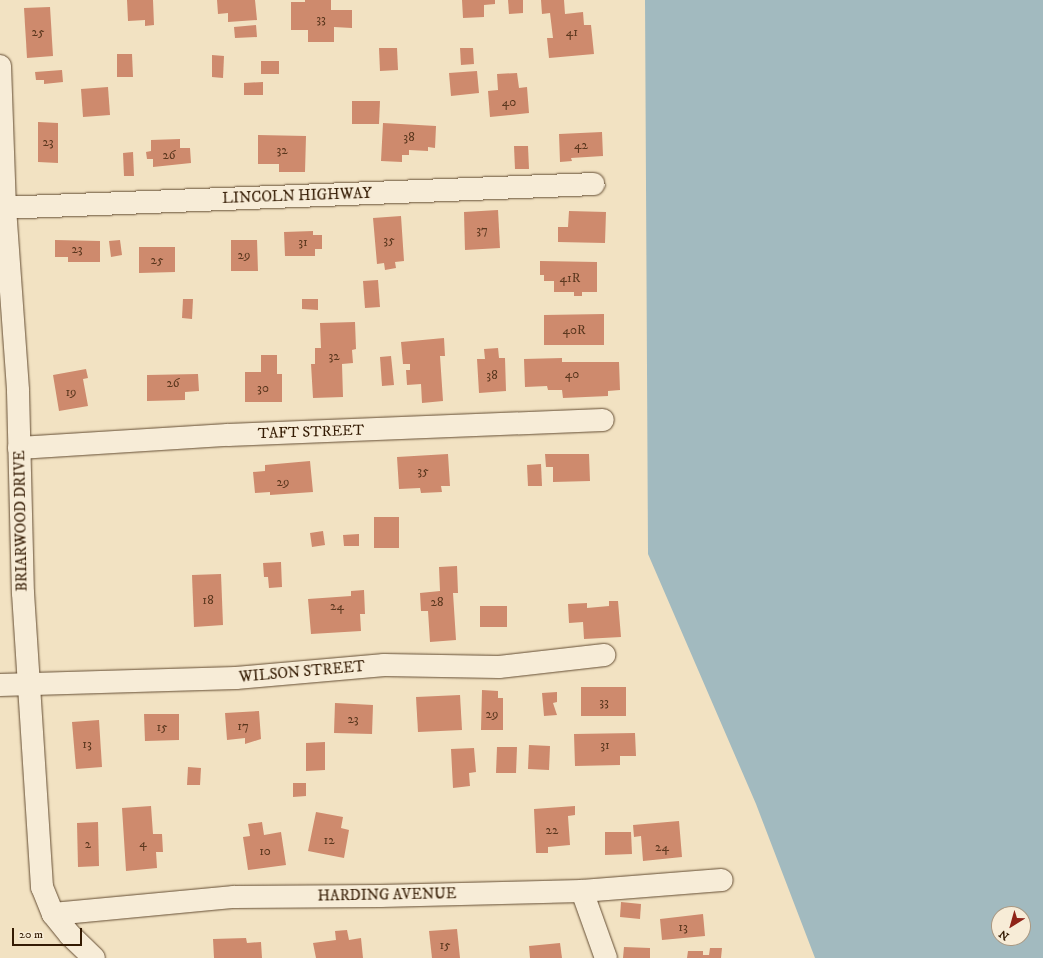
<!DOCTYPE html>
<style>
body{margin:0}
#map{position:relative;width:1043px;height:958px;overflow:hidden;background:#f2e2c2;font-family:"IM FELL DW Pica",serif}
div>[style]{position:absolute}
[style*='--x']{left:calc(var(--x)*1px);top:calc(var(--y)*1px);width:calc(var(--w)*1px);rotate:calc(var(--a)*1deg)}
.water>*{inset:0;background:#a2babf}
.building>*{inset:0;background:#ce8a6d}
.roads{filter:drop-shadow(0 0 1px #644d33) drop-shadow(0 0 1px #644d33)}
.minor>*{height:22px;margin:-11px;padding:0 11px;transform-origin:11px;border-radius:11px;background:#f7ecd7}
span{translate:-50% -50%;white-space:nowrap;text-align:center;line-height:1.15;-webkit-text-stroke:3px #f7ecd7;paint-order:stroke}
.number-label{font-size:13px;color:#5a371e}
.number-label span{-webkit-text-stroke-width:0}
.street-label{font-size:15px;color:#341b03}
.north{position:absolute;left:991px;top:906px;width:40px;height:40px;box-sizing:border-box;background:#f7ecd7;border:1px solid #a99882;border-radius:50%;rotate:217deg;font-size:11px;font-weight:700;line-height:16px;text-align:center;color:#341b03}
.north::after{content:'';display:block;margin:auto;width:14px;height:18px;background:#8f2418;clip-path:polygon(50% 0,100% 100%,50% 72%,0 100%)}
.scale{position:absolute;left:12px;top:928px;width:70px;height:18px;box-sizing:border-box;border:2px solid #341b03;border-top:0;padding-left:5px;font-size:12px;line-height:14px;white-space:nowrap;color:#341b03;-webkit-text-stroke:3px #f7ecd7;paint-order:stroke}
</style>
<div id="map">
<div class="water">
<i style="clip-path:polygon(evenodd,645px 0,1043px 0,1043px 958px,815px 958px,756px 804px,648px 554px,645px 0,999px 914px,1023px 914px,1023px 938px,999px 938px,999px 914px)"></i>
</div>
<div class="building">
<i style="clip-path:polygon(127px 0,153px 0,154px 25px,145px 26px,145px 20px,128px 21px)"></i>
<i style="clip-path:polygon(217px 0,255px 0,257px 20px,228px 22px,228px 13px,218px 14px)"></i>
<i style="clip-path:polygon(305px 0,331px 0,331px 10px,352px 10px,352px 28px,334px 27px,334px 42px,308px 42px,308px 30px,291px 30px,291px 2px,305px 2px)"></i>
<i style="clip-path:polygon(462px 0,495px 0,495px 4px,484px 5px,484px 17px,463px 18px)"></i>
<i style="clip-path:polygon(508px 0,523px 0,523px 13px,509px 14px)"></i>
<i style="clip-path:polygon(541px 0,564px 0,565px 14px,583px 12px,584px 25px,591px 25px,594px 54px,549px 58px,547px 38px,553px 38px,550px 13px,542px 14px)"></i>
<i style="clip-path:polygon(50px 7px,53px 56px,27px 58px,24px 8px)"></i>
<i style="clip-path:polygon(256px 25px,257px 37px,235px 38px,234px 27px)"></i>
<i style="clip-path:polygon(379px 48px,397px 48px,398px 70px,380px 71px)"></i>
<i style="clip-path:polygon(460px 48px,473px 48px,474px 64px,461px 65px)"></i>
<i style="clip-path:polygon(117px 54px,132px 54px,133px 77px,117px 77px)"></i>
<i style="clip-path:polygon(212px 55px,224px 56px,223px 78px,212px 77px)"></i>
<i style="clip-path:polygon(261px 61px,279px 61px,279px 74px,261px 74px)"></i>
<i style="clip-path:polygon(62px 70px,63px 82px,44px 84px,44px 80px,36px 80px,35px 72px)"></i>
<i style="clip-path:polygon(477px 71px,479px 93px,451px 96px,449px 73px)"></i>
<i style="clip-path:polygon(517px 73px,519px 88px,527px 87px,529px 113px,490px 117px,488px 91px,498px 90px,497px 74px)"></i>
<i style="clip-path:polygon(263px 82px,263px 95px,244px 95px,244px 83px)"></i>
<i style="clip-path:polygon(108px 87px,110px 115px,83px 117px,81px 89px)"></i>
<i style="clip-path:polygon(352px 101px,380px 101px,379px 124px,352px 124px)"></i>
<i style="clip-path:polygon(38px 122px,58px 123px,58px 163px,38px 162px)"></i>
<i style="clip-path:polygon(383px 123px,436px 126px,435px 148px,428px 147px,428px 151px,409px 150px,409px 155px,402px 155px,402px 162px,381px 161px)"></i>
<i style="clip-path:polygon(602px 132px,603px 156px,571px 158px,572px 161px,560px 162px,559px 134px)"></i>
<i style="clip-path:polygon(258px 135px,306px 136px,305px 172px,279px 172px,279px 164px,258px 164px)"></i>
<i style="clip-path:polygon(180px 139px,180px 148px,190px 148px,191px 163px,153px 167px,153px 159px,147px 159px,146px 152px,151px 151px,151px 140px)"></i>
<i style="clip-path:polygon(514px 146px,528px 146px,529px 169px,515px 169px)"></i>
<i style="clip-path:polygon(133px 152px,134px 176px,124px 176px,123px 153px)"></i>
<i style="clip-path:polygon(498px 210px,500px 248px,465px 250px,464px 212px)"></i>
<i style="clip-path:polygon(569px 211px,606px 212px,605px 243px,558px 242px,558px 227px,568px 227px)"></i>
<i style="clip-path:polygon(401px 216px,404px 261px,395px 262px,396px 268px,385px 270px,384px 263px,377px 264px,373px 218px)"></i>
<i style="clip-path:polygon(313px 231px,313px 235px,322px 235px,322px 249px,315px 249px,315px 256px,285px 256px,284px 232px)"></i>
<i style="clip-path:polygon(55px 240px,100px 241px,100px 262px,68px 262px,68px 257px,55px 257px)"></i>
<i style="clip-path:polygon(120px 240px,122px 255px,111px 257px,109px 241px)"></i>
<i style="clip-path:polygon(231px 240px,257px 240px,258px 271px,231px 271px)"></i>
<i style="clip-path:polygon(139px 247px,175px 247px,175px 272px,139px 273px)"></i>
<i style="clip-path:polygon(540px 261px,597px 262px,597px 292px,582px 292px,582px 296px,574px 296px,574px 292px,554px 292px,554px 281px,544px 281px,544px 275px,540px 275px)"></i>
<i style="clip-path:polygon(378px 280px,380px 307px,365px 308px,363px 281px)"></i>
<i style="clip-path:polygon(183px 299px,193px 299px,192px 319px,182px 318px)"></i>
<i style="clip-path:polygon(302px 299px,318px 299px,318px 310px,302px 309px)"></i>
<i style="clip-path:polygon(604px 314px,604px 345px,544px 345px,544px 315px)"></i>
<i style="clip-path:polygon(355px 322px,356px 349px,352px 350px,353px 363px,342px 364px,343px 397px,313px 398px,311px 364px,315px 364px,315px 348px,321px 348px,320px 323px)"></i>
<i style="clip-path:polygon(444px 338px,445px 356px,440px 356px,443px 401px,422px 403px,421px 384px,407px 385px,406px 370px,410px 370px,410px 364px,403px 364px,401px 342px)"></i>
<i style="clip-path:polygon(498px 348px,499px 358px,505px 358px,506px 391px,479px 393px,477px 359px,485px 359px,484px 349px)"></i>
<i style="clip-path:polygon(261px 355px,277px 355px,277px 374px,282px 374px,282px 402px,245px 402px,245px 372px,261px 372px)"></i>
<i style="clip-path:polygon(391px 356px,394px 385px,382px 386px,380px 357px)"></i>
<i style="clip-path:polygon(562px 358px,562px 362px,619px 362px,620px 390px,608px 391px,608px 396px,563px 398px,562px 390px,548px 390px,547px 386px,525px 387px,524px 359px)"></i>
<i style="clip-path:polygon(86px 369px,88px 378px,83px 379px,88px 406px,59px 411px,53px 375px)"></i>
<i style="clip-path:polygon(198px 374px,199px 391px,185px 392px,185px 400px,147px 401px,147px 375px)"></i>
<i style="clip-path:polygon(448px 454px,450px 486px,441px 486px,442px 492px,421px 493px,420px 488px,399px 489px,397px 457px)"></i>
<i style="clip-path:polygon(545px 454px,589px 454px,590px 481px,553px 482px,553px 467px,546px 467px)"></i>
<i style="clip-path:polygon(310px 461px,313px 492px,270px 495px,270px 492px,255px 493px,253px 472px,265px 471px,265px 465px)"></i>
<i style="clip-path:polygon(541px 464px,542px 486px,528px 486px,527px 465px)"></i>
<i style="clip-path:polygon(374px 517px,399px 517px,399px 548px,374px 548px)"></i>
<i style="clip-path:polygon(323px 531px,325px 545px,312px 547px,310px 533px)"></i>
<i style="clip-path:polygon(359px 534px,359px 546px,344px 546px,343px 535px)"></i>
<i style="clip-path:polygon(281px 562px,282px 587px,269px 588px,268px 577px,264px 577px,263px 563px)"></i>
<i style="clip-path:polygon(457px 566px,458px 593px,453px 593px,456px 640px,430px 642px,428px 611px,421px 611px,420px 593px,440px 591px,439px 567px)"></i>
<i style="clip-path:polygon(221px 574px,223px 625px,194px 627px,192px 575px)"></i>
<i style="clip-path:polygon(364px 590px,365px 614px,360px 614px,361px 631px,311px 634px,308px 599px,351px 596px,351px 591px)"></i>
<i style="clip-path:polygon(609px 601px,618px 601px,621px 637px,584px 639px,583px 622px,569px 623px,568px 604px,587px 603px,587px 608px,609px 606px)"></i>
<i style="clip-path:polygon(480px 606px,507px 606px,507px 627px,480px 627px)"></i>
<i style="clip-path:polygon(581px 687px,626px 687px,626px 716px,581px 716px)"></i>
<i style="clip-path:polygon(482px 690px,498px 691px,498px 698px,503px 698px,503px 730px,481px 730px)"></i>
<i style="clip-path:polygon(557px 692px,557px 702px,553px 703px,557px 715px,544px 716px,542px 693px)"></i>
<i style="clip-path:polygon(460px 695px,462px 730px,418px 732px,416px 697px)"></i>
<i style="clip-path:polygon(335px 703px,373px 705px,372px 734px,334px 733px)"></i>
<i style="clip-path:polygon(259px 711px,261px 739px,245px 744px,245px 738px,227px 740px,225px 713px)"></i>
<i style="clip-path:polygon(144px 714px,179px 714px,179px 740px,145px 741px)"></i>
<i style="clip-path:polygon(99px 720px,102px 767px,76px 769px,72px 722px)"></i>
<i style="clip-path:polygon(635px 733px,636px 756px,620px 756px,620px 765px,575px 766px,574px 734px)"></i>
<i style="clip-path:polygon(325px 742px,325px 770px,306px 771px,306px 743px)"></i>
<i style="clip-path:polygon(529px 745px,550px 746px,549px 770px,528px 769px)"></i>
<i style="clip-path:polygon(497px 747px,517px 747px,516px 773px,496px 773px)"></i>
<i style="clip-path:polygon(474px 748px,476px 772px,469px 773px,470px 786px,453px 788px,451px 749px)"></i>
<i style="clip-path:polygon(188px 767px,201px 768px,200px 785px,187px 785px)"></i>
<i style="clip-path:polygon(293px 783px,306px 783px,306px 796px,293px 797px)"></i>
<i style="clip-path:polygon(151px 806px,153px 834px,162px 834px,163px 852px,156px 852px,157px 868px,126px 871px,122px 808px)"></i>
<i style="clip-path:polygon(575px 806px,575px 815px,568px 816px,570px 845px,548px 847px,548px 853px,536px 853px,534px 809px)"></i>
<i style="clip-path:polygon(316px 812px,343px 817px,341px 828px,349px 830px,344px 858px,308px 851px)"></i>
<i style="clip-path:polygon(679px 821px,682px 857px,643px 861px,641px 836px,634px 837px,633px 825px)"></i>
<i style="clip-path:polygon(98px 822px,99px 866px,78px 867px,77px 823px)"></i>
<i style="clip-path:polygon(262px 822px,264px 835px,281px 832px,286px 865px,248px 870px,243px 837px,250px 836px,248px 824px)"></i>
<i style="clip-path:polygon(605px 832px,631px 832px,632px 854px,605px 855px)"></i>
<i style="clip-path:polygon(621px 902px,641px 904px,640px 919px,620px 917px)"></i>
<i style="clip-path:polygon(703px 914px,705px 936px,662px 940px,660px 919px)"></i>
<i style="clip-path:polygon(457px 929px,460px 958px,432px 958px,429px 931px)"></i>
<i style="clip-path:polygon(347px 930px,349px 940px,361px 938px,363px 958px,316px 958px,313px 943px,336px 940px,335px 931px)"></i>
<i style="clip-path:polygon(246px 938px,247px 943px,261px 942px,262px 958px,214px 958px,213px 939px)"></i>
<i style="clip-path:polygon(560px 943px,562px 958px,530px 958px,529px 946px)"></i>
<i style="clip-path:polygon(624px 947px,650px 948px,650px 958px,623px 958px)"></i>
<i style="clip-path:polygon(710px 948px,722px 948px,721px 958px,687px 958px,688px 951px,703px 951px,703px 955px,709px 955px)"></i>
</div>
<div class="roads">
<div class="minor">
<i style="--x:0;--y:66;--w:142;--a:88"></i>
<i style="--x:5;--y:208;--w:183;--a:85.9"></i>
<i style="--x:18;--y:391;--w:202;--a:88.6"></i>
<i style="--x:23;--y:593;--w:295;--a:86.3"></i>
<i style="--x:42;--y:887;--w:29;--a:68"></i>
<i style="--x:53;--y:914;--w:27;--a:51"></i>
<i style="--x:70;--y:935;--w:33;--a:44"></i>
<i style="--x:0;--y:208;--w:594;--a:-2.31"></i>
<i style="--x:19;--y:448;--w:209;--a:-3.6"></i>
<i style="--x:228;--y:435;--w:375;--a:-2.3"></i>
<i style="--x:0;--y:685;--w:236;--a:-1.7"></i>
<i style="--x:236;--y:678;--w:149;--a:-5"></i>
<i style="--x:384;--y:665;--w:115;--a:1"></i>
<i style="--x:499;--y:667;--w:106;--a:-6.5"></i>
<i style="--x:582;--y:891;--w:71;--a:70.3"></i>
<i style="--x:53;--y:914;--w:182;--a:-5.4"></i>
<i style="--x:234;--y:897;--w:146;--a:-0.4"></i>
<i style="--x:380;--y:896;--w:202;--a:-1.4"></i>
<i style="--x:582;--y:891;--w:140;--a:-4.5"></i>
</div>
</div>
<div class="number-label">
<span style="left:321px;top:19px">33</span>
<span style="left:38px;top:32px">25</span>
<span style="left:572px;top:32px">41</span>
<span style="left:509px;top:102px">40</span>
<span style="left:409px;top:137px">38</span>
<span style="left:48px;top:142px">23</span>
<span style="left:581px;top:145px">42</span>
<span style="left:282px;top:150px">32</span>
<span style="left:169px;top:155px">26</span>
<span style="left:482px;top:230px">37</span>
<span style="left:389px;top:240px">35</span>
<span style="left:303px;top:242px">31</span>
<span style="left:77px;top:249px">23</span>
<span style="left:244px;top:255px">29</span>
<span style="left:157px;top:260px">25</span>
<span style="left:570px;top:278px">41R</span>
<span style="left:574px;top:330px">40R</span>
<span style="left:334px;top:356px">32</span>
<span style="left:572px;top:374px">40</span>
<span style="left:492px;top:375px">38</span>
<span style="left:173px;top:383px">26</span>
<span style="left:263px;top:388px">30</span>
<span style="left:71px;top:392px">19</span>
<span style="left:423px;top:471px">35</span>
<span style="left:283px;top:482px">29</span>
<span style="left:208px;top:600px">18</span>
<span style="left:437px;top:602px">28</span>
<span style="left:337px;top:606px">24</span>
<span style="left:604px;top:702px">33</span>
<span style="left:492px;top:714px">29</span>
<span style="left:353px;top:719px">23</span>
<span style="left:243px;top:726px">17</span>
<span style="left:162px;top:727px">15</span>
<span style="left:87px;top:744px">13</span>
<span style="left:605px;top:745px">31</span>
<span style="left:552px;top:830px">22</span>
<span style="left:329px;top:840px">12</span>
<span style="left:143px;top:843px">4</span>
<span style="left:88px;top:844px">2</span>
<span style="left:662px;top:847px">24</span>
<span style="left:265px;top:851px">10</span>
<span style="left:683px;top:927px">13</span>
<span style="left:445px;top:945px">15</span>
</div>
<div class="street-label">
<span style="left:297px;top:196px;rotate:-2deg">LINCOLN HIGHWAY</span>
<span style="left:311px;top:432px;rotate:-2deg">TAFT STREET</span>
<span style="left:21px;top:521px;rotate:-91deg">BRIARWOOD DRIVE</span>
<span style="left:302px;top:672px;rotate:-5deg">WILSON STREET</span>
<span style="left:387px;top:895px;rotate:-1deg">HARDING AVENUE</span>
</div>
<div class="north">N</div>
<div class="scale">20 m</div>
</div>
